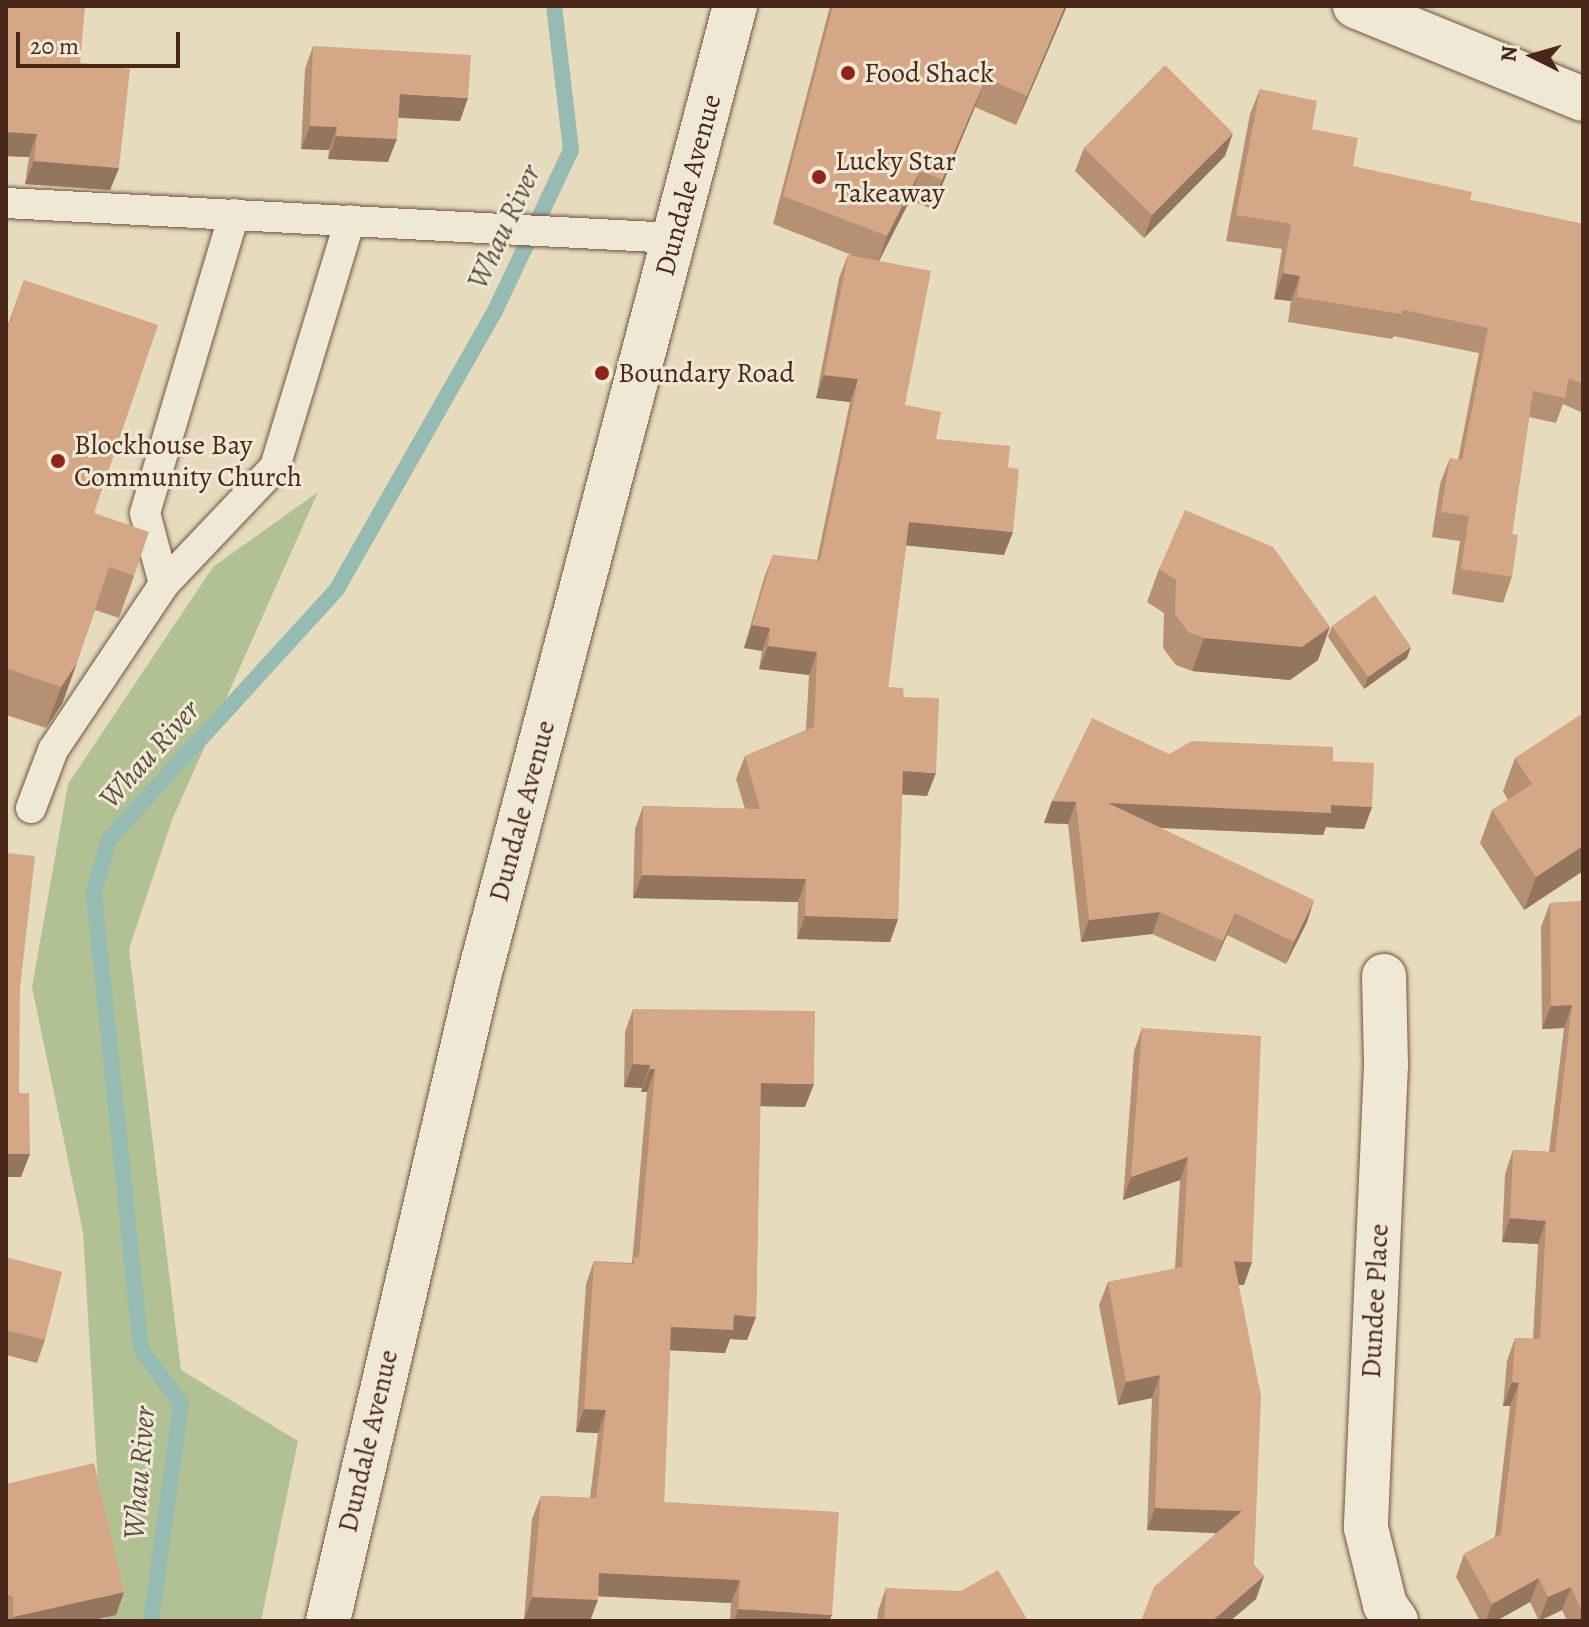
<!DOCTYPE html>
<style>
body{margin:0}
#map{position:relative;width:1589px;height:1627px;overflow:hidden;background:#e6dbbd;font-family:Alegreya,serif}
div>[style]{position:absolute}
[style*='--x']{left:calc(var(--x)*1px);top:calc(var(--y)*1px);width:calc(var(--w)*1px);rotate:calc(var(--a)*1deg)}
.green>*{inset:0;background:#b2c194}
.stream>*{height:16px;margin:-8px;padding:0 8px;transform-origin:8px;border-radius:8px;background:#96bbb3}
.roads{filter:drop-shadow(0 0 2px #705542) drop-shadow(0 0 2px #705542)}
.lane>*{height:30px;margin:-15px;padding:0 15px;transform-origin:15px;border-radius:15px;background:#efe8d4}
.street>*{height:44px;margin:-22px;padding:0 22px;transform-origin:22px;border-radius:22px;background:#efe8d4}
.secondary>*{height:44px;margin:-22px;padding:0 22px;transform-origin:22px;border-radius:22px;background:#efe8d4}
.wall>*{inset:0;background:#b69073}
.shaded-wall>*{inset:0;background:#94755e}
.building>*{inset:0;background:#d4a786}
.dots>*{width:22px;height:22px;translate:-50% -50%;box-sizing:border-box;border:4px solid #efe8d4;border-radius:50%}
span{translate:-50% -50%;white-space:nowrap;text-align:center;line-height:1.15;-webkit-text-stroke:6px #efe8d4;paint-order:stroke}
.poi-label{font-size:28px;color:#492819}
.left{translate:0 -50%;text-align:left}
.street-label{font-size:28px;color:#492819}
.water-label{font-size:30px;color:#5c4d40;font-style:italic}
.frame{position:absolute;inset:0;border:8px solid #492819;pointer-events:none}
.north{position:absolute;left:1493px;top:16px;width:80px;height:80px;-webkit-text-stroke:6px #efe8d4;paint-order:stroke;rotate:275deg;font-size:22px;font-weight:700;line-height:32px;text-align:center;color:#492819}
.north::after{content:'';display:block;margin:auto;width:28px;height:36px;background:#492819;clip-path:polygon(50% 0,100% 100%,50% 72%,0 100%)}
.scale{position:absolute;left:16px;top:32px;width:164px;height:36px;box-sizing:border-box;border:4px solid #492819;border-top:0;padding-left:10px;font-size:24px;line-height:28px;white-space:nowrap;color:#492819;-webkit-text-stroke:6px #efe8d4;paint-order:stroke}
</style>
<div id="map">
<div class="green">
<i style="clip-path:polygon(318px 492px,172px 820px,129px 949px,181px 1370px,298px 1441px,261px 1621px,106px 1621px,83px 1232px,32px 987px,68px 784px,213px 567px)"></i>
</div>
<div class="stream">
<i style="--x:151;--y:1621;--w:219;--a:-82.1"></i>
<i style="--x:181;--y:1404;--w:68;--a:-126"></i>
<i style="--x:141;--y:1349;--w:459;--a:-95.9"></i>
<i style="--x:94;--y:892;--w:55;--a:-74.2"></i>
<i style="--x:109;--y:839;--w:338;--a:-47.6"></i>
<i style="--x:337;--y:589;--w:318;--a:-60.4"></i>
<i style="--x:494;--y:313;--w:180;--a:-64.7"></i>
<i style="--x:571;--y:150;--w:145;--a:-96.7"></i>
</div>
<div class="roads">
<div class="lane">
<i style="--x:6;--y:203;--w:669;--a:3"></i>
<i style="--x:164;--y:584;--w:161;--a:-46.5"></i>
<i style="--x:275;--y:467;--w:258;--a:-73.1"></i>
<i style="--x:31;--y:808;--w:62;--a:-69.2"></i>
<i style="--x:53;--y:750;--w:200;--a:-56.2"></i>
<i style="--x:164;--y:584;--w:73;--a:-105"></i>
<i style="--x:145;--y:513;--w:312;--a:-73.4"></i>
</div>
<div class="street">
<i style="--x:1384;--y:976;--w:89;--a:88.7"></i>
<i style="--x:1386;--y:1065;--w:463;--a:92.5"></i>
<i style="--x:1366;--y:1528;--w:79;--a:76.1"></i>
<i style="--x:1385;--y:1605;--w:19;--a:55"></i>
<i style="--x:328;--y:1621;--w:658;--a:-76.83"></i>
<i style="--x:478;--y:980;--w:1007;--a:-75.22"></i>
</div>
<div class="secondary">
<i style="--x:1355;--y:6;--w:246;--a:22.2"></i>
</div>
</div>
<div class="wall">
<i style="clip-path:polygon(6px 6px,80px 63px,119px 168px,110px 190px,25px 184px,29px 157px,6px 156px)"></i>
<i style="clip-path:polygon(830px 6px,1067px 6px,1016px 125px,975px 107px,932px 209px,910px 200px,879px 261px,905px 405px,936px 439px,1008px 467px,1004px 555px,906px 545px,888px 687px,904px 697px,927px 796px,902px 794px,898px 919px,890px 942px,797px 939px,798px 902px,633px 898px,635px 829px,643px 806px,745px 809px,736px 779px,745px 756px,806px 730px,809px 675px,759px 669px,762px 651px,744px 648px,764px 578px,773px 555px,817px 560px,850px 402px,816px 398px,839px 278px,848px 255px,852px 255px,773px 224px)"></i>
<i style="clip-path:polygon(313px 46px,460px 121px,398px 118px,388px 162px,328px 159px,329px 150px,301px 149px,305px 69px)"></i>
<i style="clip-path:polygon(1260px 89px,1312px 129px,1353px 166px,1470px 200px,1583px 224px,1583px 413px,1563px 404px,1556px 423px,1529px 417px,1512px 534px,1512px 577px,1503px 603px,1452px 594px,1460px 541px,1432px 537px,1440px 484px,1450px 458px,1458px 460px,1479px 353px,1394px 336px,1392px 339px,1288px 322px,1291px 301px,1274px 299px,1282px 249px,1226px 241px,1250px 114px)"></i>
<i style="clip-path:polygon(1084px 148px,1225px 156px,1144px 238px,1075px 171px)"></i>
<i style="clip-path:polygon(24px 280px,94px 513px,134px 576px,119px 618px,95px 610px,62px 704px,46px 728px,6px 715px,6px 330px)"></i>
<i style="clip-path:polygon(1159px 569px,1318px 660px,1290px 680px,1192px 671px,1176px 665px,1163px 648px,1164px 613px,1147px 602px)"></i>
<i style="clip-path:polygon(1332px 626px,1407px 658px,1364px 689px,1328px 637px)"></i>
<i style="clip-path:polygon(1583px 719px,1583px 871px,1524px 910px,1480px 843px,1492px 810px,1508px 800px,1503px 791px,1515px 758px)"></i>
<i style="clip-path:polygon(1169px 754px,1333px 761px,1372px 807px,1364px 829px,1326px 827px,1323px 835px,1160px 828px,1307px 922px,1286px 964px,1227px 935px,1215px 962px,1152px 934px,1081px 942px,1068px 824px,1044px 823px,1052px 801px)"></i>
<i style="clip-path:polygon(1583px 901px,1583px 1621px,1567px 1621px,1562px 1610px,1539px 1621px,1530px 1602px,1496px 1621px,1480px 1621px,1456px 1577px,1464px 1554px,1495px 1537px,1510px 1406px,1503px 1406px,1507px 1361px,1515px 1338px,1533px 1339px,1538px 1244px,1502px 1242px,1505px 1174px,1513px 1150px,1549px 1152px,1564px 1028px,1542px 1029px,1541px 927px,1550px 903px)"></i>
<i style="clip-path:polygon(633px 1009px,805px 1107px,760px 1106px,756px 1317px,747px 1340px,730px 1339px,725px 1353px,670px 1350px,664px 1502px,829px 1621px,730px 1621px,731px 1603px,598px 1596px,590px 1621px,524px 1620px,532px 1519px,541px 1496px,590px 1498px,598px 1433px,576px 1432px,586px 1284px,594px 1261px,632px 1263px,647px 1092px,641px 1092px,642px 1088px,624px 1087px,625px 1032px)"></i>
<i style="clip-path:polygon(1142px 1028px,1244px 1285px,1238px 1285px,1254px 1565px,1264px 1576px,1256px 1599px,1230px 1621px,1141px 1621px,1216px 1533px,1147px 1530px,1152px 1398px,1118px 1405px,1099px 1305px,1108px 1282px,1175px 1269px,1180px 1180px,1123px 1200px,1134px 1051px)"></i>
<i style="clip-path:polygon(6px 1257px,45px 1340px,37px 1363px,6px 1355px)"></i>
<i style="clip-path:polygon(6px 1484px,116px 1615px,89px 1621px,6px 1621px)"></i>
<i style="clip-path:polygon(886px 1588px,1028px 1621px,877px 1621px,878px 1611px)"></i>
</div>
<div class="shaded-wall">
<i style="clip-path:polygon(1065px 6px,1067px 6px,1016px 125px,1027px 96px)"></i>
<i style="clip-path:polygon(986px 78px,975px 107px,932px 209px,942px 180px)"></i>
<i style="clip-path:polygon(400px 94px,468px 98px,460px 121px,391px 117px)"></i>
<i style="clip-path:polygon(310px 126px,337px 127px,329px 150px,301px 149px)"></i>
<i style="clip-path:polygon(6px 132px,37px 134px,29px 157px,6px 156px)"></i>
<i style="clip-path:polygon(1233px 133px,1225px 156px,1144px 238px,1152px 215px)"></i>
<i style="clip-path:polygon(336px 136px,397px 139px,388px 162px,328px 159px)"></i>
<i style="clip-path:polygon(34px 161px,119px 168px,110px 190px,25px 184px)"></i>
<i style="clip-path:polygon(920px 171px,910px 200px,877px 265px,887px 236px)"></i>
<i style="clip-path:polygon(1283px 273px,1300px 276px,1291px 301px,1274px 299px)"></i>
<i style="clip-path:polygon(824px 375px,858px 379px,850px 402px,816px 398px)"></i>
<i style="clip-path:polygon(909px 522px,1013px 532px,1004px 555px,901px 545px)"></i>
<i style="clip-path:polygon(752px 625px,770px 628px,762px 651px,744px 648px)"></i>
<i style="clip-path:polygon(1330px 627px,1318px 660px,1290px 680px,1192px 671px,1204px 638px)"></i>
<i style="clip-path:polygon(768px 646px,817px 652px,809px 675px,759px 669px)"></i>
<i style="clip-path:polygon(1411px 647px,1407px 658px,1364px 689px,1368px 677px)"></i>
<i style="clip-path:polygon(77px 663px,62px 704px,46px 728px,61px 687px)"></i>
<i style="clip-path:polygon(903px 771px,936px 773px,927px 796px,895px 794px)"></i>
<i style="clip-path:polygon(1052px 801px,1076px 802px,1068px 824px,1044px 823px)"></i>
<i style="clip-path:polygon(1108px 803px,1331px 805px,1372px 807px,1364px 829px,1326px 827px,1323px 835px,1100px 825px)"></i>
<i style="clip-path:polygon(1583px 846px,1583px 871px,1524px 910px,1536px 877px)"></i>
<i style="clip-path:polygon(642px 875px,806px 879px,798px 902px,633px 898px)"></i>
<i style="clip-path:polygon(1314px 900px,1307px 922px,1286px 964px,1294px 942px)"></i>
<i style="clip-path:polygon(1160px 912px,1152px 934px,1081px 942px,1089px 920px)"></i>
<i style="clip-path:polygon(1235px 913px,1227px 935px,1215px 962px,1223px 941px)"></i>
<i style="clip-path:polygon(805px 916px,898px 919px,890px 942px,797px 939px)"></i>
<i style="clip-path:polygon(1572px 1005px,1564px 1028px,1542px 1029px,1551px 1006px)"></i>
<i style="clip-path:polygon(633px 1064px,650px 1065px,642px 1088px,624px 1087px)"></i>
<i style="clip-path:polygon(650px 1069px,655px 1069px,647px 1092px,641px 1092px)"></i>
<i style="clip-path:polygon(761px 1083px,814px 1084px,805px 1107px,752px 1106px)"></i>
<i style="clip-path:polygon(6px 1154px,30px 1154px,21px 1177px,6px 1177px)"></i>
<i style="clip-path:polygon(1188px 1157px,1180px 1180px,1123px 1200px,1131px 1177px)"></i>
<i style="clip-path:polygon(1510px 1218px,1546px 1221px,1538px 1244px,1502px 1242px)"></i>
<i style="clip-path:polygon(1234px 1261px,1252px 1262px,1244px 1285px,1225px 1284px)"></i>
<i style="clip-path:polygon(734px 1315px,756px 1317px,747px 1340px,730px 1339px,725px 1353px,662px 1350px,671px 1327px)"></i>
<i style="clip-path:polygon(1160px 1375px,1152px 1398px,1118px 1405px,1126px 1382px)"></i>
<i style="clip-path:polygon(1512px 1382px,1519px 1383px,1510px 1406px,1503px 1406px)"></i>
<i style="clip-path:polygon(584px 1409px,606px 1410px,598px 1433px,576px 1432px)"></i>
<i style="clip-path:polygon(1155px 1508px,1242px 1511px,1234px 1534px,1147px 1530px)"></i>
<i style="clip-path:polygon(599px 1573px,740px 1580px,731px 1603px,591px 1596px)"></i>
<i style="clip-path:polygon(1264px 1576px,1256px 1599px,1230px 1621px,1212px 1621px)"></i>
<i style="clip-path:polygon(1539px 1578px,1530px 1602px,1496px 1621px,1486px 1621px,1492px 1604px)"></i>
<i style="clip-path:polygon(1571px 1587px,1562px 1610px,1539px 1621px,1548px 1597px)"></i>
<i style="clip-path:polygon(124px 1592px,116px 1615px,89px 1621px,12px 1621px,13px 1617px)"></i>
<i style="clip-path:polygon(532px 1597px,598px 1600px,590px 1621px,524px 1620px)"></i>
<i style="clip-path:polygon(738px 1609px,832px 1615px,829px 1621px,734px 1621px)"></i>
</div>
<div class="building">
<i style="clip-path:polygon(6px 6px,85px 6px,80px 63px,130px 69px,119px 168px,34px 161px,37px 134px,6px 132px)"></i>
<i style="clip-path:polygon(833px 6px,1065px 6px,1027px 96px,986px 78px,942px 180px,920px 171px,887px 236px,783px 196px)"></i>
<i style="clip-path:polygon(313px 46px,471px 55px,468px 98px,400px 94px,397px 139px,336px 136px,337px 127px,310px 126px)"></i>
<i style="clip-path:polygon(1165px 65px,1233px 133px,1152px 215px,1084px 148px)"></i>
<i style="clip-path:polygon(1260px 89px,1317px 101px,1312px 129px,1358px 138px,1353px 166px,1472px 192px,1470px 200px,1583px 224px,1583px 384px,1569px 378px,1565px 398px,1533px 391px,1512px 534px,1518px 535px,1512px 577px,1461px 569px,1469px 516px,1441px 512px,1450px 458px,1462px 460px,1488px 328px,1403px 310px,1402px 314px,1297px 297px,1300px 276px,1283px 273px,1291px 224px,1236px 215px)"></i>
<i style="clip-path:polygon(848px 255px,931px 271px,905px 405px,941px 412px,936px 439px,1010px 446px,1008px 467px,1019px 469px,1013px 532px,909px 522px,888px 687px,903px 688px,904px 697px,939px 698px,936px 773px,903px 771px,898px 919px,805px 916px,806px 879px,642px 875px,643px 806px,760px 809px,745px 756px,814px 727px,817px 652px,768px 646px,770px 628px,752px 625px,773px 555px,820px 561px,858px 379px,824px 375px)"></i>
<i style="clip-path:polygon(24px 280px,158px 325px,94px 513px,149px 532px,134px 576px,109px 567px,77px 663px,61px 687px,6px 668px,6px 333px)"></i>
<i style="clip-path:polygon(1185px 510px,1273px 547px,1330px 627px,1302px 647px,1204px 638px,1188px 632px,1175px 614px,1176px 580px,1159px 569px)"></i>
<i style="clip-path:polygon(1375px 595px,1411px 647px,1368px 677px,1332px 626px)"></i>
<i style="clip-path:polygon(1580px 715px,1583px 719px,1583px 846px,1536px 877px,1492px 810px,1532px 784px,1515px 758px)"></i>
<i style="clip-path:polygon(1092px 718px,1169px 754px,1192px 741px,1333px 747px,1333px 761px,1374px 763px,1372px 807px,1331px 805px,1331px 813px,1108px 803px,1314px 900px,1294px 942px,1235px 913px,1223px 941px,1160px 912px,1089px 920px,1076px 802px,1052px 801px)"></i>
<i style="clip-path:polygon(6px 853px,35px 856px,20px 988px,19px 1093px,29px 1093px,30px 1154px,6px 1154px)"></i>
<i style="clip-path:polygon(1583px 901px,1583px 1613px,1571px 1587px,1548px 1597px,1539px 1578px,1492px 1604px,1464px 1554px,1501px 1534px,1519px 1383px,1512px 1382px,1515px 1338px,1540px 1339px,1546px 1221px,1510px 1218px,1513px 1150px,1555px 1152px,1572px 1005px,1551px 1006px,1550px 903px)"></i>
<i style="clip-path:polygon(633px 1009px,815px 1011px,814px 1084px,761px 1083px,756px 1317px,734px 1315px,733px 1330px,671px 1327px,664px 1502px,839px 1512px,832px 1615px,738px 1609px,740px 1580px,599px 1573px,598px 1600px,532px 1597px,541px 1496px,596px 1498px,606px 1410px,584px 1409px,594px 1261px,634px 1264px,634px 1257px,639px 1257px,655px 1069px,650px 1069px,650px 1065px,633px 1064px)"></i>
<i style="clip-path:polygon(1142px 1028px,1261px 1036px,1252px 1262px,1234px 1261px,1261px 1396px,1254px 1565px,1264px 1576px,1212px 1621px,1141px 1621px,1154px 1587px,1242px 1511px,1155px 1508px,1160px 1375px,1126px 1382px,1108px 1282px,1182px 1267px,1188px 1157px,1131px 1177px)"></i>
<i style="clip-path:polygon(6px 1257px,62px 1272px,45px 1340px,6px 1330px)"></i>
<i style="clip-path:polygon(94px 1463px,124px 1592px,13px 1617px,13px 1597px,6px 1594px,6px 1484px)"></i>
<i style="clip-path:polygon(998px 1570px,1028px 1621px,884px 1621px,886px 1588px,961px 1591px)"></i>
</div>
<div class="dots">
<i style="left:848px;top:73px;background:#8f2418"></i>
<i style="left:819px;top:177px;background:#8f2418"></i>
<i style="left:602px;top:373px;background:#8f2418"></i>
<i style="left:58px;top:461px;background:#8f2418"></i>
</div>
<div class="poi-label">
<span class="left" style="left:864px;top:73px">Food Shack</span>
<span class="left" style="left:835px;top:177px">Lucky Star<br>Takeaway</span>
<span class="left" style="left:618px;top:373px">Boundary Road</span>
<span class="left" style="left:74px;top:461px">Blockhouse Bay<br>Community Church</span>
</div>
<div class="street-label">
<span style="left:688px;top:185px;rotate:-75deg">Dundale Avenue</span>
<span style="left:522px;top:811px;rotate:-75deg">Dundale Avenue</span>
<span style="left:1375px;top:1301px;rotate:-87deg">Dundee Place</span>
<span style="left:368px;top:1441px;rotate:-77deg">Dundale Avenue</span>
</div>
<div class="water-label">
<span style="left:504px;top:227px;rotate:-65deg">Whau River</span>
<span style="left:149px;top:754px;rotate:-48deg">Whau River</span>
<span style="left:139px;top:1473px;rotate:-85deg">Whau River</span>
</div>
<div class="frame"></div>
<div class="north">N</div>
<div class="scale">20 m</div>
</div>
